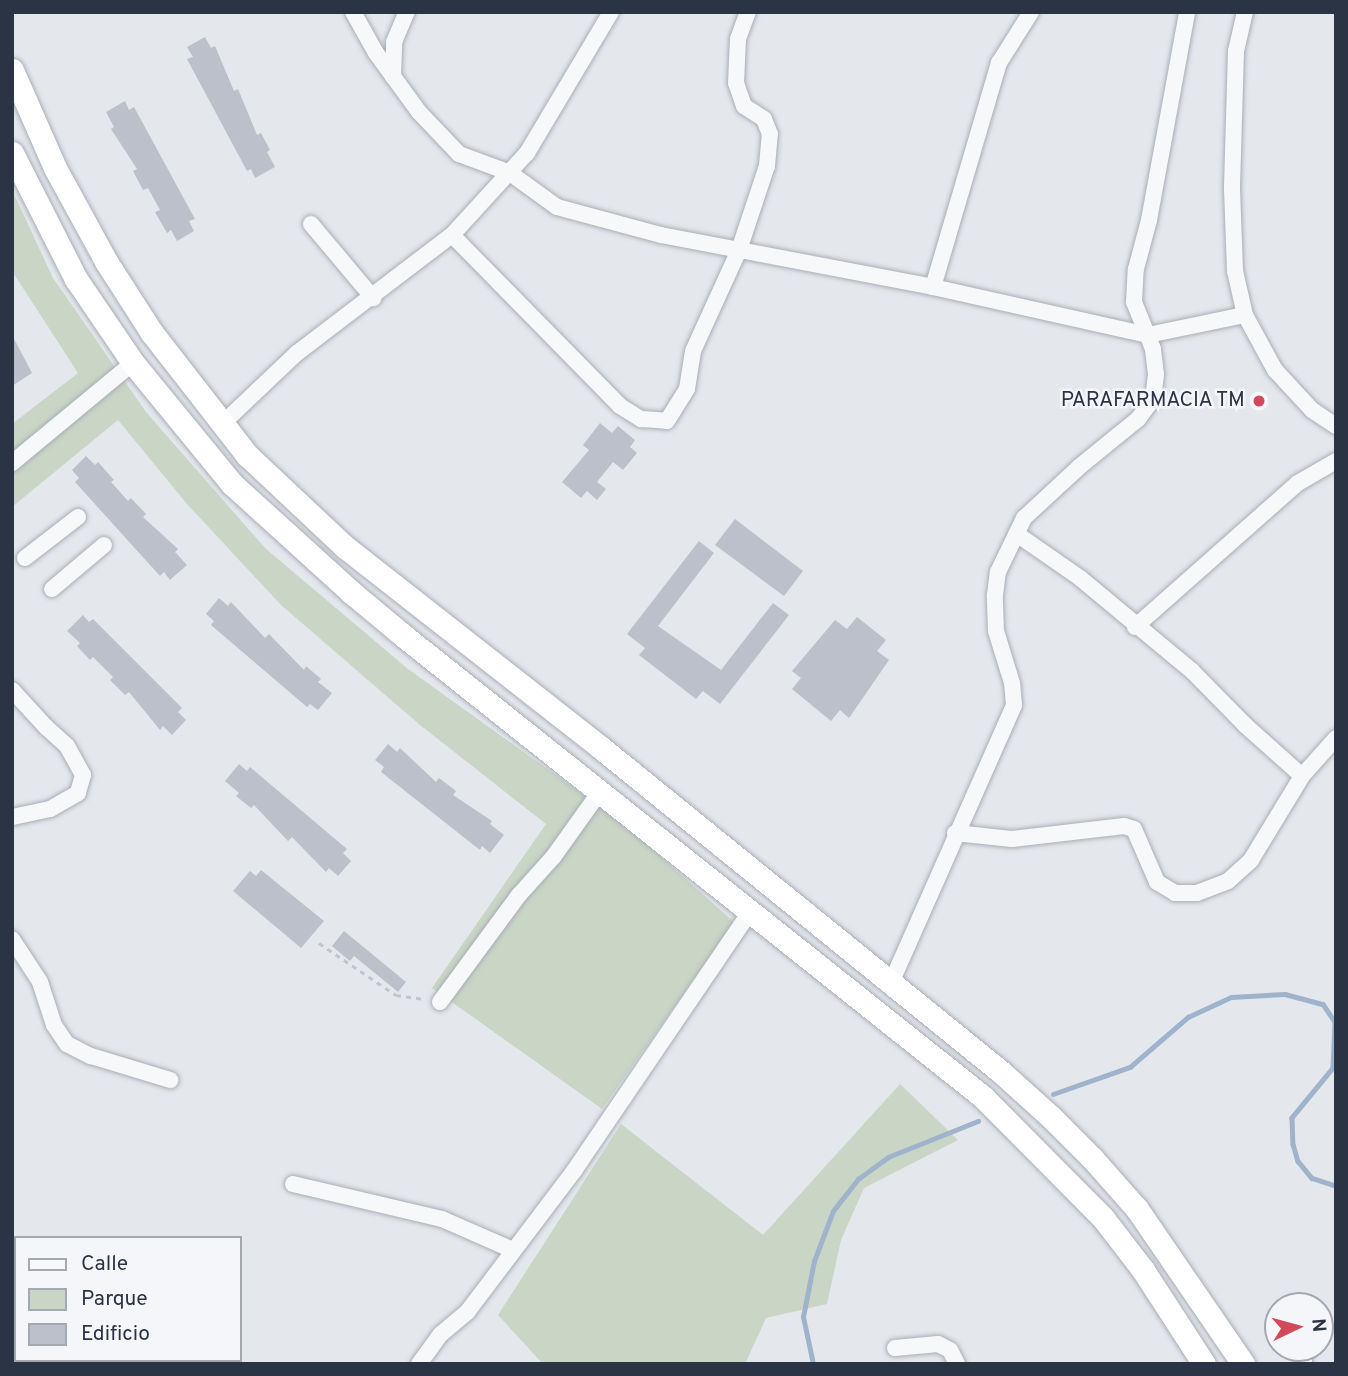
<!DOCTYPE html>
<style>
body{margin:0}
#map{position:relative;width:1348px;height:1376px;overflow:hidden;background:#e4e7ec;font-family:Overpass,sans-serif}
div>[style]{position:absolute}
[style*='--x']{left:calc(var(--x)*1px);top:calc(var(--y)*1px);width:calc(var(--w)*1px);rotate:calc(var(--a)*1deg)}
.green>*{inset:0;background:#c9d6c5}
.stream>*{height:4.5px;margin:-2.25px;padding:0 2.25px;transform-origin:2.25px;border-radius:2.25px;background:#9fb4cc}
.building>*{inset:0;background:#bbc0ca}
.path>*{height:2.5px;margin-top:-1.25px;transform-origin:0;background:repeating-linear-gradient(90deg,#c2c5cb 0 5px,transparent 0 10px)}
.roads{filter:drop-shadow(0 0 2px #a9aeb7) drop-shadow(0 0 2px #a9aeb7)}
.minor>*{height:16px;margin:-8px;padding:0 8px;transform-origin:8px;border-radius:8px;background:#f7f8fa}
.highway>*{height:23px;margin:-11.5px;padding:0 11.5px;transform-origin:11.5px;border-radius:11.5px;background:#fff}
.dots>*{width:19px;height:19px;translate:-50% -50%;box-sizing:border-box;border:4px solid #f4f6f9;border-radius:50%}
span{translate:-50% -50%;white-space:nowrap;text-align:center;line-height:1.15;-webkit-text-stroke:5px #f4f6f9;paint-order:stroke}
.poi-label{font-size:21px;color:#2b3445}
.right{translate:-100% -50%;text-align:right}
.frame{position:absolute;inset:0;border:14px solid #2b3445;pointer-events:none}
.legend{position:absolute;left:14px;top:1236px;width:228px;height:126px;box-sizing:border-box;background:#f4f6f9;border:2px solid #a4a8b1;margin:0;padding:9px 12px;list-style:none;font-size:21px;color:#2b3445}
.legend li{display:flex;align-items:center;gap:14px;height:35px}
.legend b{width:35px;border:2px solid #a4a8b1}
.north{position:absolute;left:1264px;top:1292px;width:70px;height:70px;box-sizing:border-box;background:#f4f6f9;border:2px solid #a4a8b1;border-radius:50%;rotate:85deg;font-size:19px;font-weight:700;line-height:28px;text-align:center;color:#2b3445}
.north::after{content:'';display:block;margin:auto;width:24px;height:32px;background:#d1495b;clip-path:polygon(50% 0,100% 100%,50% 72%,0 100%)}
</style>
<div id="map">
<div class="green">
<i style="clip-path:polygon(12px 190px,53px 278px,146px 412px,265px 548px,408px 669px,621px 822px,734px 922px,602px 1109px,432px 988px,546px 824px,420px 725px,281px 605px,187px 504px,118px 420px,12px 507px,12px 424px,78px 373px,12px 271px)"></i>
<i style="clip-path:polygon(900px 1084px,958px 1140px,864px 1188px,841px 1240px,827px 1304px,766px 1318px,745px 1364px,543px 1364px,498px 1315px,621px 1124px,763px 1235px)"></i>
</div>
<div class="stream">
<i style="--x:1053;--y:1094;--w:82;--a:-19.3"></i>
<i style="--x:1130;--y:1067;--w:77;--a:-40.8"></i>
<i style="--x:1188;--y:1017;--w:47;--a:-24.9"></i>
<i style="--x:1231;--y:997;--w:54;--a:-3.2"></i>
<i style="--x:1285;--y:994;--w:39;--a:15"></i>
<i style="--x:1323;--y:1004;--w:22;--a:56"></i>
<i style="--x:1335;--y:1022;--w:46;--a:92.5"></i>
<i style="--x:1333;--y:1068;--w:65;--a:129.4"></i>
<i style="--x:1292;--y:1118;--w:26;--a:88"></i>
<i style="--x:1293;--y:1144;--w:18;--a:74"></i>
<i style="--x:1298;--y:1161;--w:22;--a:51"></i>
<i style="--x:1312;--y:1178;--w:25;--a:18"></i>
<i style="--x:813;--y:1364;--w:48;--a:-102"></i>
<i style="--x:803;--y:1317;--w:57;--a:-78.9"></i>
<i style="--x:814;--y:1261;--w:53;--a:-69.2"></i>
<i style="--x:833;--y:1211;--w:41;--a:-52"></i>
<i style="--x:858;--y:1179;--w:37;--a:-36"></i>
<i style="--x:888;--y:1157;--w:97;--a:-21.8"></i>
</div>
<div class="building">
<i style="clip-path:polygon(205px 37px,211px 48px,215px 46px,234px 91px,238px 89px,257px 135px,261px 133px,270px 150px,267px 152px,275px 167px,255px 178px,251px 169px,247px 171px,187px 59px,193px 57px,187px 47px)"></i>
<i style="clip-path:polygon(125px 101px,129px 110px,134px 107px,195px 219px,189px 221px,194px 231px,177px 241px,171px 230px,167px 233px,155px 212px,160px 210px,148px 188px,143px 190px,133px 171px,137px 169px,111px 129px,114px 127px,106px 112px)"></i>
<i style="clip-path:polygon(12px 335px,32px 373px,12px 386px)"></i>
<i style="clip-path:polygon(600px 423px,612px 433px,618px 426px,635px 440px,630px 447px,637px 453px,623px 470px,613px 462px,597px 482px,606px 489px,597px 500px,587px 491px,581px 498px,562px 482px,589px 450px,583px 445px)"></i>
<i style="clip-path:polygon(86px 456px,95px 465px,98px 462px,114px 480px,111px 482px,128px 501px,131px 498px,146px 514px,143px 517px,178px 549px,175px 552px,187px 565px,170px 580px,164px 572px,160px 576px,75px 482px,79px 478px,72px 470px)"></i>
<i style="clip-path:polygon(735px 519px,803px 571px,784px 596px,715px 545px)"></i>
<i style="clip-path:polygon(699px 541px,714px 553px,658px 626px,721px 670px,773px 603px,789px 615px,720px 704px,703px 691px,696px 699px,639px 655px,645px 648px,627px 634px)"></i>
<i style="clip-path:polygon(219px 598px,228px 606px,231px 602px,265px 638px,269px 634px,304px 670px,306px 666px,321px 679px,318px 682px,332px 693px,318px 710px,310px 704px,307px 707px,211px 625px,214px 621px,206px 614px)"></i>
<i style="clip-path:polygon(83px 615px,89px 622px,93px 619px,182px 708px,178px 712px,186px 720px,172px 735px,163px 726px,160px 730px,129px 692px,125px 695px,110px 680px,113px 677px,93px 657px,90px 660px,77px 646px,80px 643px,67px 631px)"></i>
<i style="clip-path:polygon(857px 617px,886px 640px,877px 651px,889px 660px,849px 718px,840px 710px,831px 721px,792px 689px,801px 678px,792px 671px,835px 620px,847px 629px)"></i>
<i style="clip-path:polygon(388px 744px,397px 752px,400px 748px,436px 782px,439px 778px,456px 791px,453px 795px,492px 821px,490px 824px,504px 835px,490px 853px,482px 846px,480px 850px,381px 772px,384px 767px,375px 760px)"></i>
<i style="clip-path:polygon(239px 764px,247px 771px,250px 767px,347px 849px,343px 853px,351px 861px,338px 876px,329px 868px,326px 872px,292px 837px,288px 841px,254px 805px,251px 808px,236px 796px,239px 793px,225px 781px)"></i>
<i style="clip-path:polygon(261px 870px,324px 921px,301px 948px,233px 891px,250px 871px,256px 876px)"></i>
<i style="clip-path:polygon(344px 931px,406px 982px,398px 992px,354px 956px,350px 961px,332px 946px)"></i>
</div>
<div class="path">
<i style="--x:319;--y:943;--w:93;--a:34"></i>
<i style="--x:396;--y:995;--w:30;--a:8"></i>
</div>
<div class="roads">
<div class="minor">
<i style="--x:353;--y:12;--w:47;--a:60.7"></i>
<i style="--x:376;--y:53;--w:73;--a:53.9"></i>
<i style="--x:419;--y:112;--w:58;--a:46.4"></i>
<i style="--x:459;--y:154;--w:54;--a:20.4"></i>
<i style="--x:510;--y:173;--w:58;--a:35.9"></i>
<i style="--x:557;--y:207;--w:108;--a:15.1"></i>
<i style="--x:661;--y:235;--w:277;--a:10.8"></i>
<i style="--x:933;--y:287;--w:220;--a:12.6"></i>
<i style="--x:1148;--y:335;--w:99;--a:-11.7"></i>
<i style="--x:1245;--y:12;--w:40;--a:103"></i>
<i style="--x:1236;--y:51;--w:138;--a:91.7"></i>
<i style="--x:1232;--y:189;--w:82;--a:87.9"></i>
<i style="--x:1235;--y:271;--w:45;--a:77.2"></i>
<i style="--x:1245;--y:315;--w:63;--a:61.4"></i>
<i style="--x:1275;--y:370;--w:54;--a:47.2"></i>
<i style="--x:1312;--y:410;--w:29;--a:34"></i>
<i style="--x:393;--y:77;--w:35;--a:-88"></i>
<i style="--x:394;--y:42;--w:33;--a:-67"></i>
<i style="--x:311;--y:224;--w:97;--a:50"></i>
<i style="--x:452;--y:235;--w:240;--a:45.5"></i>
<i style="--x:620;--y:406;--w:25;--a:32"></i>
<i style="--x:641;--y:419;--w:26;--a:4"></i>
<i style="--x:667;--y:421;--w:38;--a:-58"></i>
<i style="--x:687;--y:389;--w:38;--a:-81"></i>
<i style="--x:693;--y:351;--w:111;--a:-65.5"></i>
<i style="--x:739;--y:250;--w:89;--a:-71.6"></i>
<i style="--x:767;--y:166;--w:32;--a:-85"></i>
<i style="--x:770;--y:134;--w:16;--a:-112"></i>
<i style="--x:764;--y:119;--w:24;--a:-147"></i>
<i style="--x:744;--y:106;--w:24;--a:-109"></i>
<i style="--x:736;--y:83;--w:44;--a:-87.4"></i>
<i style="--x:738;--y:39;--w:29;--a:-70"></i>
<i style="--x:933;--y:287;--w:234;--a:-73.6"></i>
<i style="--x:999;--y:63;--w:60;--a:-57.9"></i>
<i style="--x:221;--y:425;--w:105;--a:-43.5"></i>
<i style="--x:297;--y:353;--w:195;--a:-37.3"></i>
<i style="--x:452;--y:235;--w:111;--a:-47.6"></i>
<i style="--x:527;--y:153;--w:164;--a:-59.2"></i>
<i style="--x:12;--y:463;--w:157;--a:-39.6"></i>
<i style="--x:1018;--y:535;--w:75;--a:34.7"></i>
<i style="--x:1080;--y:578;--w:146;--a:39.7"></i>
<i style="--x:1192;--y:671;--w:76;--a:45.5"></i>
<i style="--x:1245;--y:725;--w:76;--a:41.8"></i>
<i style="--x:25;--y:558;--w:67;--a:-37.7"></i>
<i style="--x:52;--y:589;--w:68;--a:-40.2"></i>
<i style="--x:1135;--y:627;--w:217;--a:-41.5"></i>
<i style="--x:1298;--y:483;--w:44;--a:-30.1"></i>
<i style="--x:12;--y:690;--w:50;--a:47.4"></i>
<i style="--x:46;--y:727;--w:28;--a:42"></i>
<i style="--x:67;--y:746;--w:33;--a:61"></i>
<i style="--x:83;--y:775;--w:19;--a:106"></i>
<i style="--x:78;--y:793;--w:32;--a:150"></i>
<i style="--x:50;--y:809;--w:39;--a:168"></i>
<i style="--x:955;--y:833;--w:57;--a:6"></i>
<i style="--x:1012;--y:839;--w:113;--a:-6.6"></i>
<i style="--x:1124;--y:826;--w:10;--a:17"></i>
<i style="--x:1134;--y:829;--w:58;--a:66.5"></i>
<i style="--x:1157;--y:882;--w:21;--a:31"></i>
<i style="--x:1175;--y:893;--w:22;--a:0"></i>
<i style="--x:1197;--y:893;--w:33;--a:-21"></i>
<i style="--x:1228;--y:881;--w:31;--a:-42"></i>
<i style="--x:1251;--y:860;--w:98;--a:-58.7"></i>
<i style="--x:1302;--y:776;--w:51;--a:-48.2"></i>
<i style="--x:12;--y:939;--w:51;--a:56.9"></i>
<i style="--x:40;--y:982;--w:45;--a:72"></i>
<i style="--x:54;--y:1025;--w:23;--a:56"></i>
<i style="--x:67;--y:1044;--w:27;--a:27"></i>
<i style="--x:91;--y:1056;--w:83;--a:16.9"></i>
<i style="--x:891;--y:983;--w:304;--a:-66.1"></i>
<i style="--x:1014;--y:705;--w:22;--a:-95"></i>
<i style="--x:1012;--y:683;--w:54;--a:-107.1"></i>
<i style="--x:996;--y:631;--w:36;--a:-92"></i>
<i style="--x:995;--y:595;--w:23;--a:-83"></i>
<i style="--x:998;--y:572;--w:60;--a:-64.3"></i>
<i style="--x:1024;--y:518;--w:75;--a:-42.8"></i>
<i style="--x:1079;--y:467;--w:76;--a:-39.1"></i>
<i style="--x:1138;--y:419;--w:25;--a:-53"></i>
<i style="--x:1153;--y:399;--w:25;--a:-83"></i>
<i style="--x:1156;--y:374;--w:25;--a:-97"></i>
<i style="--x:1153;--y:349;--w:51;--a:-112"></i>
<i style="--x:1134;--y:302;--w:33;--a:-87"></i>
<i style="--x:1136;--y:269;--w:51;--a:-75.1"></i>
<i style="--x:1149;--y:220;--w:211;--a:-79.6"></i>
<i style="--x:440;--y:1002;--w:133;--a:-53.6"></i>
<i style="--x:519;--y:895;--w:52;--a:-48.1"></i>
<i style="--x:554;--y:856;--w:81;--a:-54.5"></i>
<i style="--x:293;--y:1184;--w:153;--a:13.2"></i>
<i style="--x:442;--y:1219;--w:77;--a:23.6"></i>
<i style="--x:895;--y:1348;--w:43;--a:-5.3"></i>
<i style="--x:938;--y:1344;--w:13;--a:27"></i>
<i style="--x:950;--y:1350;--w:16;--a:63"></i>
<i style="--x:1303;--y:1348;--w:16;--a:86"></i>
<i style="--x:419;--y:1364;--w:37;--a:-54"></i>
<i style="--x:441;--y:1334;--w:35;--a:-40"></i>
<i style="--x:468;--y:1311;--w:176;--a:-52.9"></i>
<i style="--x:574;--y:1171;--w:315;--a:-55.8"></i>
</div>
<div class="highway">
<i style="--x:12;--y:70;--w:107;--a:66.3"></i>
<i style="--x:55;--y:168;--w:108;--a:61.3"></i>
<i style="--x:107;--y:263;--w:83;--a:57.3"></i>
<i style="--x:152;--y:333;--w:155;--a:52.1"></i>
<i style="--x:247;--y:455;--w:134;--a:43.2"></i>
<i style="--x:345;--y:547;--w:324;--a:38.1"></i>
<i style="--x:600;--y:747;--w:516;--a:39.02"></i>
<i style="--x:1001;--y:1072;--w:67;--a:42"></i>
<i style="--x:1051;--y:1117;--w:58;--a:45"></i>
<i style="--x:1092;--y:1158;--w:68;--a:48.6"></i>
<i style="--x:1137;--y:1209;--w:188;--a:55.6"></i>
<i style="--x:12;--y:153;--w:141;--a:63.1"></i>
<i style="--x:76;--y:279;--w:102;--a:55.8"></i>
<i style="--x:133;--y:363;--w:156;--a:50.7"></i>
<i style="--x:232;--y:484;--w:161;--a:42.2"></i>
<i style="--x:351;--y:592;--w:70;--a:39.8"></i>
<i style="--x:405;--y:637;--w:739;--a:38.51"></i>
<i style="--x:983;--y:1097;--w:170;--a:45.2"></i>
<i style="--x:1103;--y:1218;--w:66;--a:52.4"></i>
<i style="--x:1143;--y:1270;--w:112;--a:57"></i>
</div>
</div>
<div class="dots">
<i style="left:1259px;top:401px;background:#d1495b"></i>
</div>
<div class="poi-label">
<span class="right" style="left:1245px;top:401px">PARAFARMACIA TM</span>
</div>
<div class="frame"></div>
<ul class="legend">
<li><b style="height:9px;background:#f7f8fa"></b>Calle</li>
<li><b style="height:19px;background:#c9d6c5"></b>Parque</li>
<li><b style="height:19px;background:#bbc0ca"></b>Edificio</li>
</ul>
<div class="north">N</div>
</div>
